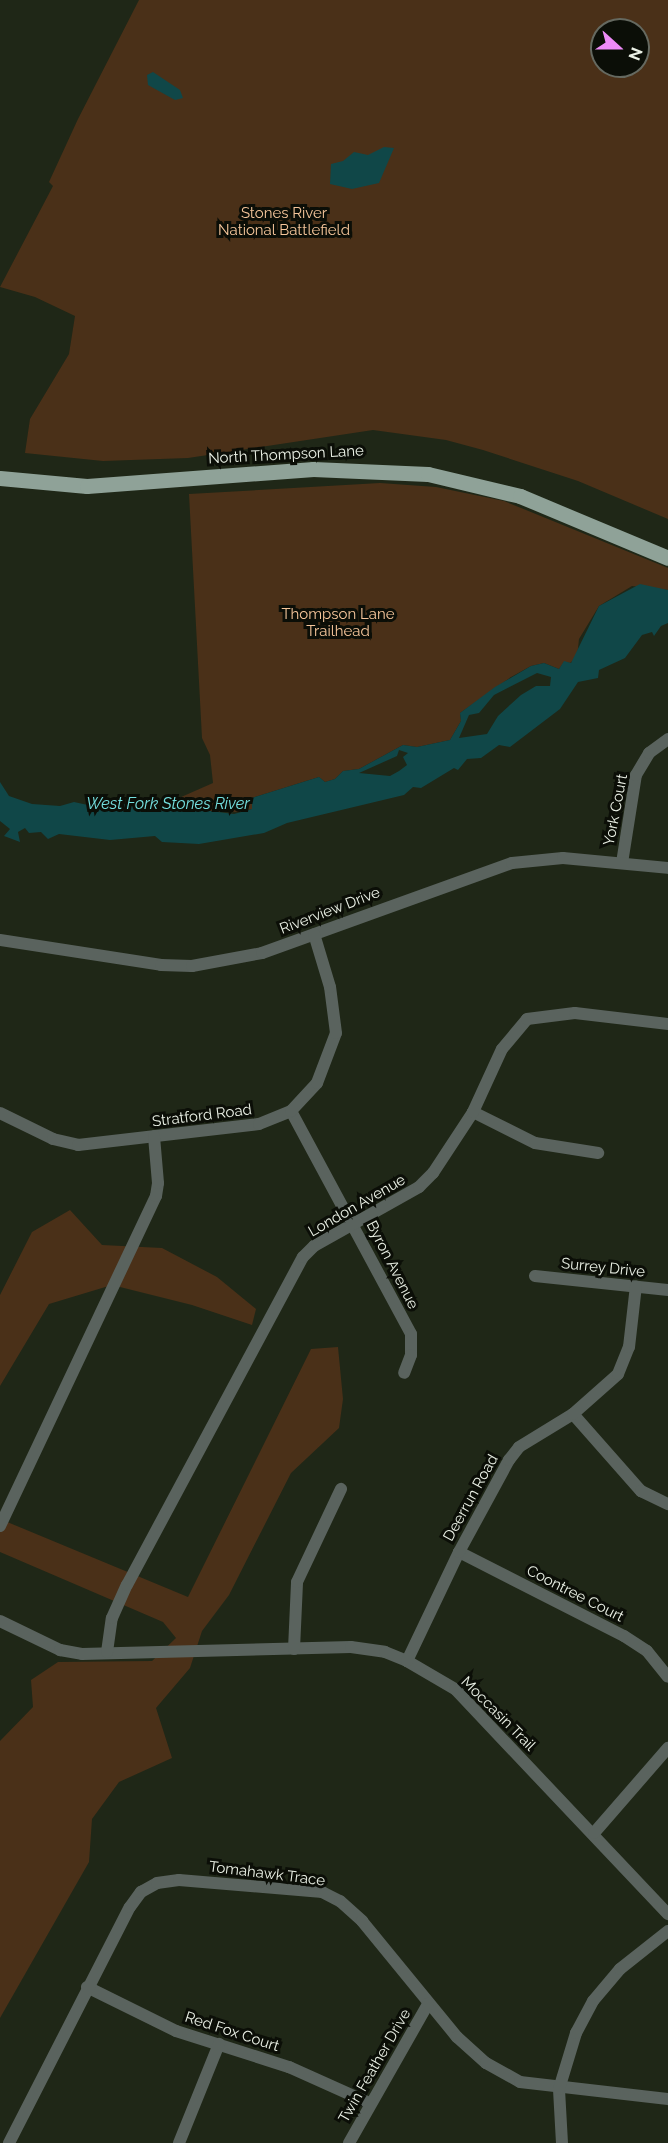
<!DOCTYPE html>
<style>
body{margin:0}
#map{position:relative;width:668px;height:2143px;overflow:hidden;background:#1f2717;font-family:Raleway,sans-serif}
div>[style]{position:absolute}
[style*='--x']{left:calc(var(--x)*1px);top:calc(var(--y)*1px);width:calc(var(--w)*1px);rotate:calc(var(--a)*1deg)}
.green>*{inset:0;background:#4a3018}
.water>*{inset:0;background:#104748}
.minor>*{height:12px;margin:-6px;padding:0 6px;transform-origin:6px;border-radius:6px;background:#5a635e}
.major>*{height:15px;margin:-7.5px;padding:0 7.5px;transform-origin:7.5px;border-radius:7.5px;background:#8fa298}
span{translate:-50% -50%;white-space:nowrap;text-align:center;line-height:1.15;-webkit-text-stroke:6px #0b0e07;paint-order:stroke}
.park-label{font-size:15px;color:#f6c69b}
.street-label{font-size:15px;color:#ebf1e6}
.water-label{font-size:16px;color:#75e0e0;font-style:italic}
.north{position:absolute;left:590px;top:18px;width:60px;height:60px;box-sizing:border-box;background:#0b0e07;border:2px solid #656960;border-radius:50%;rotate:111deg;font-size:16px;font-weight:700;line-height:24px;text-align:center;color:#ebf1e6}
.north::after{content:'';display:block;margin:auto;width:21px;height:27px;background:#ee8bf8;clip-path:polygon(50% 0,100% 100%,50% 72%,0 100%)}
</style>
<div id="map">
<div class="green">
<i style="clip-path:polygon(evenodd,139px 0,668px 0,668px 519px,578px 481px,483px 450px,446px 440px,373px 430px,188px 458px,103px 461px,25px 453px,30px 419px,69px 354px,75px 316px,35px 297px,0 287px,53px 186px,49px 182px,78px 119px,139px 0,602px 30px,638px 30px,638px 66px,602px 66px,602px 30px)"></i>
<i style="clip-path:polygon(380px 483px,436px 487px,504px 501px,668px 568px,668px 590px,632px 586px,599px 606px,579px 639px,577px 657px,570px 663px,564px 662px,559px 669px,544px 663px,531px 666px,511px 677px,460px 713px,461px 721px,450px 740px,417px 747px,403px 745px,359px 769px,343px 771px,335px 779px,325px 782px,319px 777px,252px 798px,252px 809px,241px 812px,192px 811px,163px 805px,213px 783px,210px 755px,202px 738px,189px 494px)"></i>
<i style="clip-path:polygon(70px 1210px,102px 1245px,162px 1248px,217px 1277px,256px 1309px,252px 1325px,192px 1305px,112px 1285px,49px 1304px,0 1386px,0 1295px,32px 1232px)"></i>
<i style="clip-path:polygon(338px 1347px,343px 1399px,339px 1428px,291px 1473px,229px 1595px,202px 1631px,190px 1668px,156px 1708px,172px 1758px,119px 1782px,92px 1819px,89px 1862px,0 2018px,0 1741px,33px 1707px,31px 1680px,58px 1662px,152px 1661px,176px 1638px,163px 1622px,0 1552px,0 1519px,188px 1597px,311px 1349px)"></i>
</div>
<div class="water">
<i style="clip-path:polygon(153px 72px,180px 90px,183px 98px,175px 100px,148px 85px,147px 75px)"></i>
<i style="clip-path:polygon(384px 147px,394px 148px,379px 183px,352px 189px,330px 184px,331px 164px,343px 161px,354px 152px,368px 155px)"></i>
<i style="clip-path:polygon(evenodd,640px 584px,668px 590px,668px 623px,661px 626px,654px 636px,652px 632px,642px 635px,625px 658px,599px 670px,598px 678px,578px 682px,560px 709px,510px 747px,499px 745px,481px 758px,467px 759px,458px 770px,454px 768px,421px 788px,413px 787px,404px 795px,287px 823px,264px 833px,199px 844px,162px 842px,155px 836px,110px 840px,59px 834px,48px 839px,41px 832px,29px 833px,25px 828px,18px 832px,20px 842px,4px 836px,10px 829px,0 821px,0 782px,9px 796px,32px 804px,60px 806px,74px 802px,97px 807px,109px 800px,141px 809px,163px 805px,234px 814px,252px 809px,252px 798px,319px 777px,325px 782px,335px 779px,343px 771px,359px 769px,403px 745px,417px 747px,450px 740px,461px 721px,460px 713px,495px 687px,531px 666px,544px 663px,559px 669px,564px 661px,571px 663px,599px 606px,640px 584px,537px 673px,551px 677px,550px 686px,536px 686px,521px 695px,498px 716px,487px 734px,459px 738px,469px 715px,479px 713px,494px 695px,537px 673px,640px 584px,399px 750px,408px 753px,403px 757px,407px 765px,399px 771px,390px 776px,359px 773px,397px 756px,399px 750px)"></i>
</div>
<div class="minor">
<i style="--x:622;--y:863;--w:89;--a:-81"></i>
<i style="--x:636;--y:775;--w:26;--a:-59"></i>
<i style="--x:649;--y:753;--w:24;--a:-36"></i>
<i style="--x:0;--y:940;--w:163;--a:8.8"></i>
<i style="--x:161;--y:965;--w:31;--a:2"></i>
<i style="--x:192;--y:966;--w:71;--a:-10.5"></i>
<i style="--x:262;--y:953;--w:266;--a:-19.8"></i>
<i style="--x:512;--y:863;--w:51;--a:-5.6"></i>
<i style="--x:563;--y:858;--w:105;--a:5.4"></i>
<i style="--x:291;--y:1111;--w:253;--a:61.7"></i>
<i style="--x:411;--y:1334;--w:21;--a:90"></i>
<i style="--x:411;--y:1355;--w:19;--a:111"></i>
<i style="--x:473;--y:1112;--w:69;--a:26.6"></i>
<i style="--x:535;--y:1143;--w:64;--a:9"></i>
<i style="--x:0;--y:1113;--w:59;--a:26.1"></i>
<i style="--x:53;--y:1139;--w:26;--a:13"></i>
<i style="--x:78;--y:1145;--w:182;--a:-6.6"></i>
<i style="--x:259;--y:1124;--w:35;--a:-22"></i>
<i style="--x:291;--y:1111;--w:38;--a:-47"></i>
<i style="--x:317;--y:1083;--w:53;--a:-69.2"></i>
<i style="--x:336;--y:1033;--w:46;--a:-97.4"></i>
<i style="--x:330;--y:987;--w:55;--a:-106.8"></i>
<i style="--x:535;--y:1276;--w:134;--a:6"></i>
<i style="--x:573;--y:1414;--w:103;--a:48.6"></i>
<i style="--x:641;--y:1491;--w:30;--a:26"></i>
<i style="--x:0;--y:1526;--w:365;--a:-64.7"></i>
<i style="--x:156;--y:1196;--w:13;--a:-81"></i>
<i style="--x:158;--y:1183;--w:47;--a:-94.9"></i>
<i style="--x:459;--y:1552;--w:185;--a:27"></i>
<i style="--x:624;--y:1636;--w:27;--a:33"></i>
<i style="--x:647;--y:1651;--w:33;--a:51"></i>
<i style="--x:0;--y:1621;--w:67;--a:25.8"></i>
<i style="--x:60;--y:1650;--w:22;--a:10"></i>
<i style="--x:82;--y:1654;--w:269;--a:-1.5"></i>
<i style="--x:351;--y:1647;--w:34;--a:8"></i>
<i style="--x:385;--y:1652;--w:24;--a:22"></i>
<i style="--x:407;--y:1661;--w:56;--a:30.3"></i>
<i style="--x:455;--y:1689;--w:310;--a:46.6"></i>
<i style="--x:294;--y:1649;--w:67;--a:-87.4"></i>
<i style="--x:297;--y:1582;--w:103;--a:-64.7"></i>
<i style="--x:107;--y:1652;--w:34;--a:-82"></i>
<i style="--x:112;--y:1618;--w:36;--a:-66"></i>
<i style="--x:127;--y:1585;--w:372;--a:-61.8"></i>
<i style="--x:303;--y:1257;--w:16;--a:-45"></i>
<i style="--x:314;--y:1246;--w:120;--a:-29.3"></i>
<i style="--x:419;--y:1187;--w:20;--a:-45"></i>
<i style="--x:433;--y:1173;--w:73;--a:-56.7"></i>
<i style="--x:473;--y:1112;--w:69;--a:-65.3"></i>
<i style="--x:502;--y:1049;--w:39;--a:-50"></i>
<i style="--x:527;--y:1019;--w:48;--a:-7.1"></i>
<i style="--x:575;--y:1013;--w:94;--a:6.7"></i>
<i style="--x:407;--y:1661;--w:121;--a:-64.5"></i>
<i style="--x:459;--y:1552;--w:105;--a:-61.5"></i>
<i style="--x:509;--y:1460;--w:16;--a:-52"></i>
<i style="--x:519;--y:1447;--w:63;--a:-31.4"></i>
<i style="--x:573;--y:1414;--w:60;--a:-41.6"></i>
<i style="--x:618;--y:1374;--w:29;--a:-68"></i>
<i style="--x:629;--y:1347;--w:61;--a:-83.5"></i>
<i style="--x:594;--y:1833;--w:113;--a:-49"></i>
<i style="--x:87;--y:1987;--w:99;--a:26.3"></i>
<i style="--x:176;--y:2031;--w:119;--a:17.7"></i>
<i style="--x:289;--y:2067;--w:88;--a:24.2"></i>
<i style="--x:9;--y:2143;--w:265;--a:-62.9"></i>
<i style="--x:130;--y:1907;--w:19;--a:-54"></i>
<i style="--x:141;--y:1892;--w:18;--a:-29"></i>
<i style="--x:157;--y:1883;--w:22;--a:-8"></i>
<i style="--x:179;--y:1880;--w:144;--a:4.8"></i>
<i style="--x:322;--y:1892;--w:20;--a:27"></i>
<i style="--x:340;--y:1901;--w:30;--a:42"></i>
<i style="--x:362;--y:1921;--w:150;--a:50.7"></i>
<i style="--x:457;--y:2037;--w:39;--a:42"></i>
<i style="--x:486;--y:2063;--w:39;--a:29"></i>
<i style="--x:520;--y:2082;--w:149;--a:6.6"></i>
<i style="--x:179;--y:2143;--w:107;--a:-68"></i>
<i style="--x:349;--y:2143;--w:160;--a:-60.4"></i>
<i style="--x:562;--y:2143;--w:54;--a:-93.2"></i>
<i style="--x:559;--y:2089;--w:59;--a:-73.1"></i>
<i style="--x:576;--y:2033;--w:36;--a:-62"></i>
<i style="--x:593;--y:2001;--w:42;--a:-49.8"></i>
<i style="--x:620;--y:1969;--w:61;--a:-38.4"></i>
</div>
<div class="major">
<i style="--x:0;--y:478;--w:87;--a:5.3"></i>
<i style="--x:87;--y:486;--w:227;--a:-4.3"></i>
<i style="--x:313;--y:469;--w:115;--a:2.5"></i>
<i style="--x:428;--y:474;--w:95;--a:13.4"></i>
<i style="--x:520;--y:496;--w:160;--a:22.7"></i>
</div>
<div class="park-label">
<span style="left:284px;top:222px">Stones River<br>National Battlefield</span>
<span style="left:338px;top:623px">Thompson Lane<br>Trailhead</span>
</div>
<div class="street-label">
<span style="left:286px;top:455px;rotate:-3deg">North Thompson Lane</span>
<span style="left:616px;top:810px;rotate:-79deg">York Court</span>
<span style="left:330px;top:911px;rotate:-21deg">Riverview Drive</span>
<span style="left:202px;top:1116px;rotate:-7deg">Stratford Road</span>
<span style="left:357px;top:1206px;rotate:-30deg">London Avenue</span>
<span style="left:392px;top:1265px;rotate:63deg">Byron Avenue</span>
<span style="left:603px;top:1268px;rotate:6deg">Surrey Drive</span>
<span style="left:471px;top:1498px;rotate:-61deg">Deerrun Road</span>
<span style="left:575px;top:1594px;rotate:27deg">Coontree Court</span>
<span style="left:498px;top:1714px;rotate:45deg">Moccasin Trail</span>
<span style="left:267px;top:1874px;rotate:7deg">Tomahawk Trace</span>
<span style="left:232px;top:2032px;rotate:18deg">Red Fox Court</span>
<span style="left:375px;top:2066px;rotate:-60deg">Twin Feather Drive</span>
</div>
<div class="water-label">
<span style="left:168px;top:804px">West Fork Stones River</span>
</div>
<div class="north">N</div>
</div>
